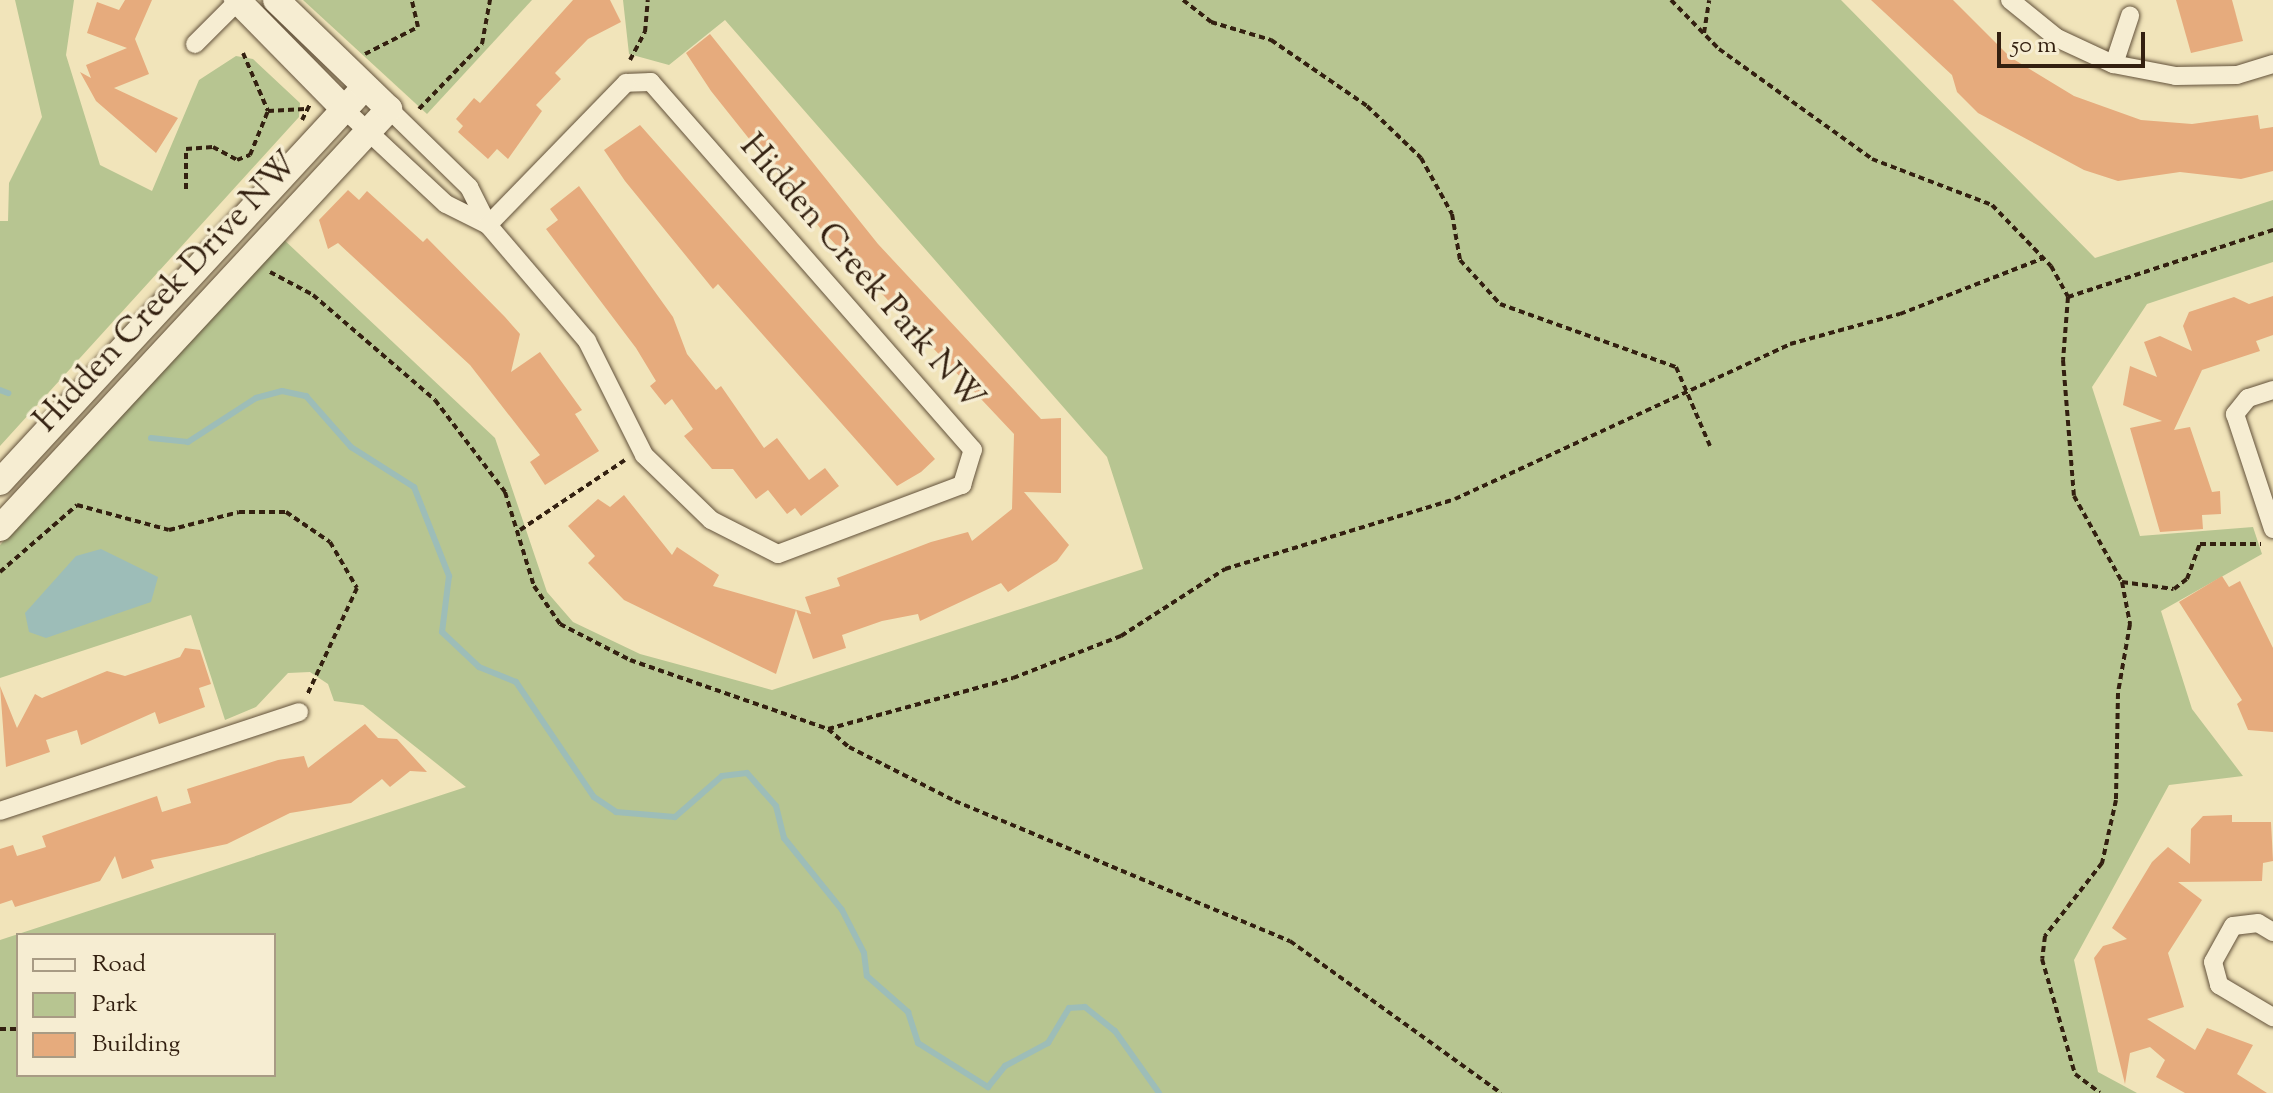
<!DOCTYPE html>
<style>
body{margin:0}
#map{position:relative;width:2273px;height:1093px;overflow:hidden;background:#f1e4ba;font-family:"Sorts Mill Goudy",serif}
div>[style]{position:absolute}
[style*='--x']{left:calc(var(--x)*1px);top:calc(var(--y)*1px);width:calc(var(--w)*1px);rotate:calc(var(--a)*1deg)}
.green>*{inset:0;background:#b7c591}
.water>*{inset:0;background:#9dbdb8}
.stream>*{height:6px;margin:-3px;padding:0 3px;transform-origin:3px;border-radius:3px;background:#9dbdb8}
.building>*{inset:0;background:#e6ab7d}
.path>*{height:4px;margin-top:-2px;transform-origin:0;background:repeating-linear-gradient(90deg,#332010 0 6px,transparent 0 10px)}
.roads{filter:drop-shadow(0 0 2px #62513a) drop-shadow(0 0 2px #62513a)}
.street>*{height:18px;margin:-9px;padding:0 9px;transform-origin:9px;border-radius:9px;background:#f6edd2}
.secondary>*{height:26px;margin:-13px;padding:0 13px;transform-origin:13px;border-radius:13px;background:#f6edd2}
span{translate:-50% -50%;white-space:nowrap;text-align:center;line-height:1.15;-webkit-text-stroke:7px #f6edd2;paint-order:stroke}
.street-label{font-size:34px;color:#332010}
.legend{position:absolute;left:16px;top:933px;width:260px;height:144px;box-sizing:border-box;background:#f6edd2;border:2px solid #a89b84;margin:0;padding:10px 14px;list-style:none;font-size:24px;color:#332010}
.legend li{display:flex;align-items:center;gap:16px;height:40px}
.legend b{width:40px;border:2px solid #a89b84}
.scale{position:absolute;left:1997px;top:32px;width:148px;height:36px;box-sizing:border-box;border:4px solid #332010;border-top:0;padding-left:10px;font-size:24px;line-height:28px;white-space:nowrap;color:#332010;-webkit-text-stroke:6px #f6edd2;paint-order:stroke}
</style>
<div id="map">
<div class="green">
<i style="clip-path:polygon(15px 0,74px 0,66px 55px,100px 165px,152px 191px,199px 80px,236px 56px,253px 59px,300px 103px,299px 117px,0 446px,0 221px,8px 221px,9px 183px,42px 117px)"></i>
<i style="clip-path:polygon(303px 0,532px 0,427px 114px)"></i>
<i style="clip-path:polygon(evenodd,623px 0,1841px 0,2095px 258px,2273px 200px,2273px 262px,2147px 304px,2092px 387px,2140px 536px,2253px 527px,2262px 554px,2161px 611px,2192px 709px,2243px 776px,2169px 785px,2074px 960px,2098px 1072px,2137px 1093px,0 1093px,0 940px,466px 787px,363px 705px,334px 701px,328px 684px,310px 672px,288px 673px,256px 707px,225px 720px,191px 615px,0 678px,0 545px,281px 237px,495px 438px,547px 592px,573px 622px,640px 654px,772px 690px,1143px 569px,1107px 457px,725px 20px,669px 65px,629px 54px,623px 0,18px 935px,274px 935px,274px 1075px,18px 1075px,18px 935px)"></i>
</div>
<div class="water">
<i style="clip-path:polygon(101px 549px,158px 577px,151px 602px,46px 638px,29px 632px,25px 613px,76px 556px)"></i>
</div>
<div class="stream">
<i style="--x:0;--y:390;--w:9;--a:21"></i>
<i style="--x:151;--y:438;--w:37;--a:6"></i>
<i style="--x:188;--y:442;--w:81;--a:-32.9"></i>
<i style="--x:256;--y:398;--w:27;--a:-15"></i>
<i style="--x:282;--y:391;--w:25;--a:12"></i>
<i style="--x:306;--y:396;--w:68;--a:48.6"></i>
<i style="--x:351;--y:447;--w:75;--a:32.4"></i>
<i style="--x:414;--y:487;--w:96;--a:68.5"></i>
<i style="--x:449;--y:576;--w:56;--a:97.1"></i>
<i style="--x:442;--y:632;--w:51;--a:43.4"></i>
<i style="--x:479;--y:667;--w:40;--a:22"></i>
<i style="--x:516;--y:682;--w:139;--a:55.9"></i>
<i style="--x:594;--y:797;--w:27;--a:34"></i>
<i style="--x:616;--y:812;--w:59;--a:4.8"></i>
<i style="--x:675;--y:817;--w:62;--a:-41.1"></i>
<i style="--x:722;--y:776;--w:25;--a:-7"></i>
<i style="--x:747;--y:773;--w:44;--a:48.7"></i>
<i style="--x:776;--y:806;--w:33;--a:76"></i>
<i style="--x:784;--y:838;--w:92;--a:51.1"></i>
<i style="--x:842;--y:910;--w:48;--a:62.9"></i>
<i style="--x:864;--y:953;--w:23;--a:83"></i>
<i style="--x:867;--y:976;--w:55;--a:41.3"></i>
<i style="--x:908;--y:1012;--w:33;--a:72"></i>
<i style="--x:918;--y:1043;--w:83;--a:32.2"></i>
<i style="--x:988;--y:1087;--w:27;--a:-51"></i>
<i style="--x:1005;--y:1066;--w:49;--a:-28.1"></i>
<i style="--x:1048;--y:1043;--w:41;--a:-59"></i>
<i style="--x:1069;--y:1008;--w:16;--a:-4"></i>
<i style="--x:1085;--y:1007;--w:38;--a:39"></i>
<i style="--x:1115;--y:1031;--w:76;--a:54.6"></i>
</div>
<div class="building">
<i style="clip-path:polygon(125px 0,152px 0,135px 39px,149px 74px,114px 88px,178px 118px,156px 153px,96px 101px,80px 72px,91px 78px,86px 65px,127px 48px,87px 33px,97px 2px,119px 10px)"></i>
<i style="clip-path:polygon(573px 0,610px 0,621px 22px,588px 39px,555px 73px,561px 79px,536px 105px,542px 111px,508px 159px,497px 149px,488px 159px,458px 132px,463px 126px,456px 119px,474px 98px,480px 103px)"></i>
<i style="clip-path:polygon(1871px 0,1953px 0,2010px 57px,2074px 96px,2141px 120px,2192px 124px,2258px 115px,2260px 129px,2273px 127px,2273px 171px,2241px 179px,2180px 172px,2118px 181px,2084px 170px,1978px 113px,1957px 92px,1952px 75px)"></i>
<i style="clip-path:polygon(2176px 0,2232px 0,2243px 41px,2191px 53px)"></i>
<i style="clip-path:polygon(710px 34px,878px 244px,1041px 419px,1061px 418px,1061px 493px,1024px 492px,1069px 545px,1057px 561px,1008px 592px,1001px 583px,920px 621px,918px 614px,882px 621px,842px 635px,846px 648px,813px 659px,796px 610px,776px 674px,624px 600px,588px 563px,595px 556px,568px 526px,598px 499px,610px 507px,624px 495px,672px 555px,677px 547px,719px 575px,713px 586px,811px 614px,805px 597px,840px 586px,837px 578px,931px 542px,968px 532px,972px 541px,1012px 509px,1014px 434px,821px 229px,711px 91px,686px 53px)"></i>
<i style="clip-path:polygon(640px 125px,935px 459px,921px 472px,897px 486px,718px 284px,713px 289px,625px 181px,604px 150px)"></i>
<i style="clip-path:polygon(579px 186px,673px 317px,687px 354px,716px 390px,721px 386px,764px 448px,777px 438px,809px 480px,825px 468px,839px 486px,801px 516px,795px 508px,787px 514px,768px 490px,756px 499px,733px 469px,712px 469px,684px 436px,693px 429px,672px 399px,665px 405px,650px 386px,656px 381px,636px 348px,546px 229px,558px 220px,550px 209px)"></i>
<i style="clip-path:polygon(348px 190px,359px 200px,367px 191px,423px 242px,427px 238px,505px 317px,520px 334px,511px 372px,540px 352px,582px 410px,575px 414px,599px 451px,545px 485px,530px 462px,540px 455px,470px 365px,338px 243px,328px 249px,319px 220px)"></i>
<i style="clip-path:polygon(2273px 296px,2273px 335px,2256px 341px,2260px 351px,2202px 370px,2174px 430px,2190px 427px,2212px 492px,2220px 491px,2221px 514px,2202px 515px,2203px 529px,2160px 532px,2130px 428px,2162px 421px,2123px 405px,2130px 366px,2157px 377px,2144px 342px,2160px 336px,2192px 351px,2183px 326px,2189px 312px,2234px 297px,2249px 304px)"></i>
<i style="clip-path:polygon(2222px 576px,2229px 587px,2240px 581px,2273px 648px,2273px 732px,2248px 730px,2237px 704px,2242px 700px,2179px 602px)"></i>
<i style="clip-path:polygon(185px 648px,200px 650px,211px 684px,199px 688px,205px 707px,159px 724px,155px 712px,81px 745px,77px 730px,46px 740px,50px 752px,6px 767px,0 686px,17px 728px,35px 694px,42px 698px,107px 671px,125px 676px,180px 657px)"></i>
<i style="clip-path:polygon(365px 724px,378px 738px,397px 739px,427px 772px,410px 771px,390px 787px,382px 779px,351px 803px,290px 813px,227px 844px,151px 860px,154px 868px,122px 879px,115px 856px,100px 881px,15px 907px,12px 900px,0 904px,0 849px,13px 845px,17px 856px,46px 847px,42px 836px,157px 796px,162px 812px,191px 803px,187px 789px,278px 760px,304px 756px,308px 768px)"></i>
<i style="clip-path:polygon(2232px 815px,2232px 822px,2271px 822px,2273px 861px,2263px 863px,2262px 881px,2178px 882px,2202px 900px,2168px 953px,2184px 1007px,2147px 1019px,2195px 1050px,2207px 1028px,2253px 1045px,2237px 1074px,2267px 1093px,2185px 1093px,2156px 1077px,2165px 1060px,2150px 1047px,2130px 1053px,2125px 1084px,2094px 958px,2103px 946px,2127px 939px,2112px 928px,2152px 862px,2168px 847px,2190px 864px,2191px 829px,2203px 816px)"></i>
</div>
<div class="path">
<i style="--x:1183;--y:0;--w:36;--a:38"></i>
<i style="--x:1211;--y:22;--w:63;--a:16.7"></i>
<i style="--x:1271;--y:40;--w:116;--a:34.5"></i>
<i style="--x:1367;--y:106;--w:75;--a:43.9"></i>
<i style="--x:1421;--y:158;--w:64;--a:61"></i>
<i style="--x:1452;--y:214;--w:47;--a:80.1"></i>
<i style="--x:1460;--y:260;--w:59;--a:47.7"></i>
<i style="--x:1500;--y:304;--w:187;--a:19.7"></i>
<i style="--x:1676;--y:367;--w:86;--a:66.7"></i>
<i style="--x:1671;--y:0;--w:69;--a:45.6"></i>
<i style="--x:1719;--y:49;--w:188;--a:35.7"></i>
<i style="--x:1872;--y:159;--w:129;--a:21"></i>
<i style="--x:1992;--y:205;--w:85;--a:46"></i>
<i style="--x:2051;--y:266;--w:35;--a:61"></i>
<i style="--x:2068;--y:297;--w:63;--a:94.5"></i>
<i style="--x:2063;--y:360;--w:136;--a:85.4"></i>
<i style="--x:2074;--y:496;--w:98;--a:60.8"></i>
<i style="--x:2122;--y:582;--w:43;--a:79.2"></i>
<i style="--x:2130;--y:624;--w:70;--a:99.9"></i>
<i style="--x:2118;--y:693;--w:107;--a:91.1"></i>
<i style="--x:2116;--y:800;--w:65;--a:102.5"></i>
<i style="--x:2102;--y:863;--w:93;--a:128"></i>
<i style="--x:2045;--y:936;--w:23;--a:97"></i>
<i style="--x:2042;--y:959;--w:120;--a:74"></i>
<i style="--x:2075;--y:1074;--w:31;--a:37"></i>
<i style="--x:1704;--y:33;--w:33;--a:-81"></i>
<i style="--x:243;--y:53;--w:63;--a:66.7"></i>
<i style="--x:365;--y:54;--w:59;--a:-27"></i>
<i style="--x:418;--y:27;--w:28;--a:-103"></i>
<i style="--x:630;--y:60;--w:32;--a:-62"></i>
<i style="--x:645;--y:32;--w:32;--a:-85"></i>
<i style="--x:419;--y:109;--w:91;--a:-45.9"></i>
<i style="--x:482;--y:44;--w:45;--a:-79.7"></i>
<i style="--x:302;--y:120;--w:18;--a:-63"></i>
<i style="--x:186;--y:189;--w:40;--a:-90"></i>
<i style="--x:186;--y:149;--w:27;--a:-4"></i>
<i style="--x:213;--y:147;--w:27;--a:28"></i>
<i style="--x:237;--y:160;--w:14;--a:-21"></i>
<i style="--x:250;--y:155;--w:48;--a:-67.8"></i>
<i style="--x:268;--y:111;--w:37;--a:-3"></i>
<i style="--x:270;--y:272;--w:49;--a:28.1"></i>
<i style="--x:313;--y:295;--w:161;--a:40.7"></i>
<i style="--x:435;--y:400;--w:116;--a:52.7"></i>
<i style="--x:505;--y:492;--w:98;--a:72.9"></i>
<i style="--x:534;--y:586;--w:46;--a:55.6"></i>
<i style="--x:560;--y:624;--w:79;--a:27.2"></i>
<i style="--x:630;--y:660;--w:210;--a:19.2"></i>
<i style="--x:828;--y:729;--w:192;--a:-15.4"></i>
<i style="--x:1013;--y:678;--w:116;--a:-21.3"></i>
<i style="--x:1121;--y:636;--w:124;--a:-32.8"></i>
<i style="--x:1225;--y:569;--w:240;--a:-16.9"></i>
<i style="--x:1455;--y:499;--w:369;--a:-24.8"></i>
<i style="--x:1790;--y:344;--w:114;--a:-15.3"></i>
<i style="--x:1900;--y:314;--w:155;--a:-21.3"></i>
<i style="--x:2068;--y:297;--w:216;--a:-18.1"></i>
<i style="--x:520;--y:530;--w:126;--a:-33.7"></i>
<i style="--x:0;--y:572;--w:102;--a:-41"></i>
<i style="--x:77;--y:505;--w:95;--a:15.2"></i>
<i style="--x:169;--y:530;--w:72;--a:-14.4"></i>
<i style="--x:239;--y:512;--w:47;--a:0"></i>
<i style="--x:286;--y:512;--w:53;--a:34.3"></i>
<i style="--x:330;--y:542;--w:53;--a:59.6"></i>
<i style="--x:357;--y:588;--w:118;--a:115"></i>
<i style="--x:2122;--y:582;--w:52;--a:7.7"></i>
<i style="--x:2174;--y:589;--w:16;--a:-38"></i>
<i style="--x:2187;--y:579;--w:37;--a:-70"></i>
<i style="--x:2200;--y:544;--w:61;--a:0"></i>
<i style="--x:828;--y:729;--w:28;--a:41"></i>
<i style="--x:849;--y:747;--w:119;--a:27"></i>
<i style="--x:955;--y:801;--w:363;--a:22.7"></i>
<i style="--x:1290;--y:941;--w:260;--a:35.8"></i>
<i style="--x:0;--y:1029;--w:18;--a:0"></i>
</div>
<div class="roads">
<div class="street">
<i style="--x:2010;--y:0;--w:60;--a:39"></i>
<i style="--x:2057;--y:38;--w:62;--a:24.9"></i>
<i style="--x:2113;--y:64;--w:64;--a:10.8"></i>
<i style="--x:2176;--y:76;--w:61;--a:-0.9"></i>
<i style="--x:2237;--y:75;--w:38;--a:-17"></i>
<i style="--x:195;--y:44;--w:62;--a:-45"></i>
<i style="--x:2114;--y:64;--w:51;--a:-71.6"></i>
<i style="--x:344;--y:109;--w:139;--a:43"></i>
<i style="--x:446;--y:204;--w:47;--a:26.6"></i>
<i style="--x:389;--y:109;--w:112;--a:44.3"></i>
<i style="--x:469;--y:187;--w:42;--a:63.4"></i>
<i style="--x:488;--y:225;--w:153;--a:49.5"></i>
<i style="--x:587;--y:341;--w:127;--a:63.4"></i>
<i style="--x:644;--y:455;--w:93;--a:44.1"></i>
<i style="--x:711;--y:520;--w:75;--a:26.9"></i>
<i style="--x:778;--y:554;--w:197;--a:-20.6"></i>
<i style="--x:962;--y:485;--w:37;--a:-73"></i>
<i style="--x:973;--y:450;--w:489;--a:-131.2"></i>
<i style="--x:651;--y:82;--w:25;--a:178"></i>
<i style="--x:626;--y:83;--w:198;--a:134.2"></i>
<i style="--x:2273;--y:390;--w:26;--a:162"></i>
<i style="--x:2248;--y:398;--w:21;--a:129"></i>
<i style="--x:2235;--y:414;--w:121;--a:71.7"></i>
<i style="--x:0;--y:811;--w:315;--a:-18.3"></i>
<i style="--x:2273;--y:932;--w:17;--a:-149"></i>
<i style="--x:2258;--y:923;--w:25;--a:173"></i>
<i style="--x:2233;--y:926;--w:41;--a:119.1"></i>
<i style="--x:2213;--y:962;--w:24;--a:75"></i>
<i style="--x:2219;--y:985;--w:63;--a:30.7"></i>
</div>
<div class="secondary">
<i style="--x:237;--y:0;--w:153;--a:45.5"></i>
<i style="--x:0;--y:482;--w:535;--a:-47.27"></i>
<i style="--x:0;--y:528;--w:572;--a:-47.13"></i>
<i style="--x:389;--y:109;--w:157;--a:-136"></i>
</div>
</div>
<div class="street-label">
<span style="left:861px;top:273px;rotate:49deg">Hidden Creek Park NW</span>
<span style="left:167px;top:293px;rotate:-47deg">Hidden Creek Drive NW</span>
</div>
<ul class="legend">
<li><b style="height:10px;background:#f6edd2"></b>Road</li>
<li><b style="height:22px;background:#b7c591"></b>Park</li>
<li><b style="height:22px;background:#e6ab7d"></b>Building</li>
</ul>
<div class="scale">50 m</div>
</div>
